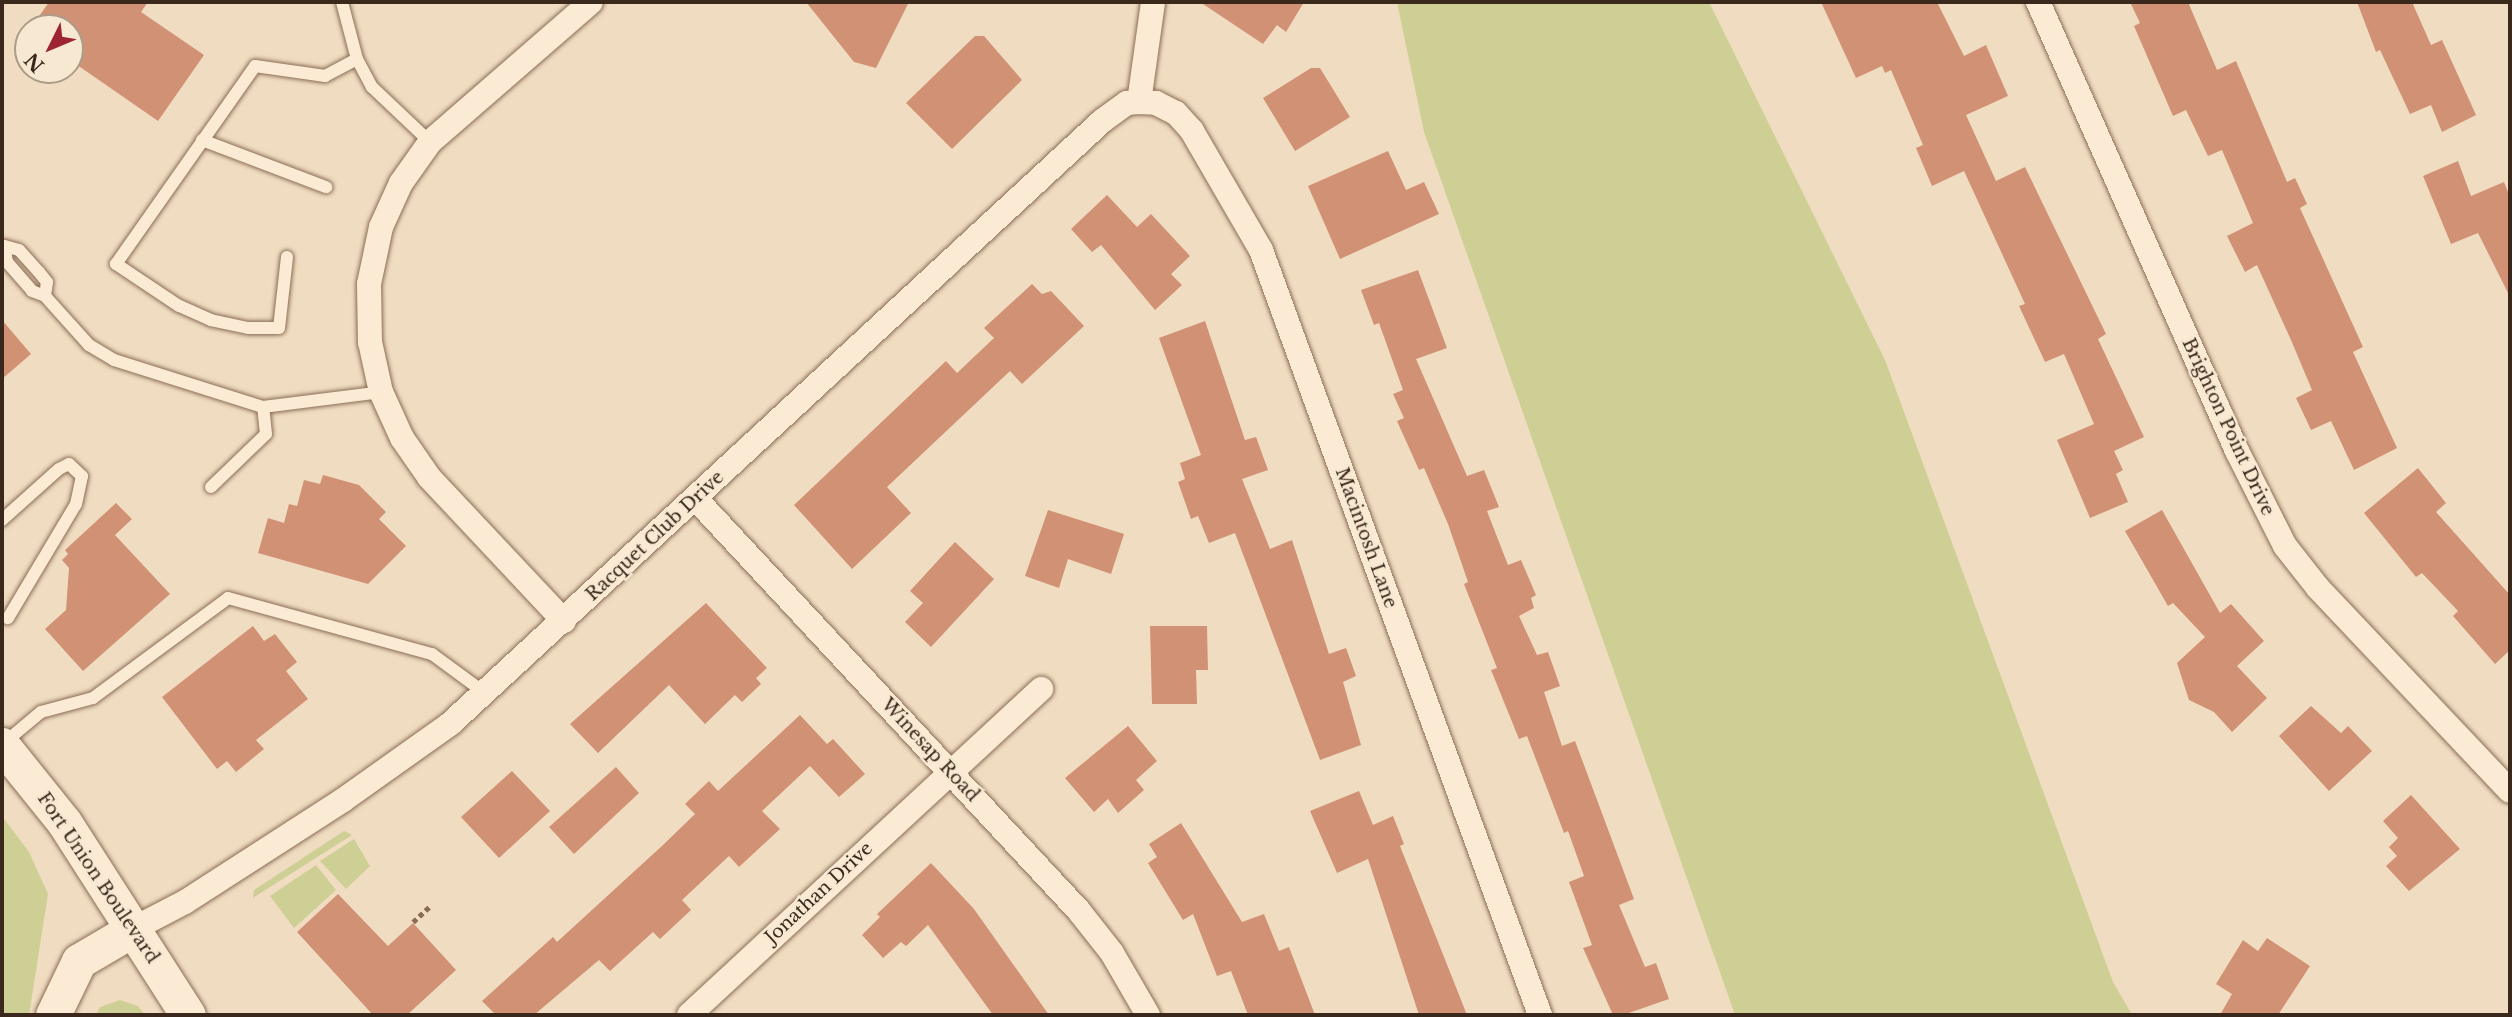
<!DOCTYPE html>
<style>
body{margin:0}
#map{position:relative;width:2512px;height:1017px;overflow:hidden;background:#f0ddc1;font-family:"Libre Baskerville",serif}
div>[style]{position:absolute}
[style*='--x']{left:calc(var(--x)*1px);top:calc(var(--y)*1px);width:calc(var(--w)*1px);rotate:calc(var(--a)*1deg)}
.green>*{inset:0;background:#cecf94}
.building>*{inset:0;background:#d19174}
.path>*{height:4.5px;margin-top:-2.25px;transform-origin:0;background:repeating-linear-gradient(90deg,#8b6d57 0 5px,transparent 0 8.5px)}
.roads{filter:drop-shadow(0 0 2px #8b6d57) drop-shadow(0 0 2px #8b6d57)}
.lane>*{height:12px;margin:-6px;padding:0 6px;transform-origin:6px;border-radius:6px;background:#fbebd4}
.street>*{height:24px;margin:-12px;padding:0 12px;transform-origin:12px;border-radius:12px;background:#fbebd4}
.secondary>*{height:35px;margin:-17.5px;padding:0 17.5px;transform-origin:17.5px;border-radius:17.5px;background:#fbebd4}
span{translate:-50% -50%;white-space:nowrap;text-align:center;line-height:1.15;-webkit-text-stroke:5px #f7e8d1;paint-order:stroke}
.street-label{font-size:18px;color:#3a281c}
.frame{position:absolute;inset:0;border:4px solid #3a281c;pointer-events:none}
.north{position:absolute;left:14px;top:14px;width:70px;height:70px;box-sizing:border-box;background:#f7e8d1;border:2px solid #ab9b89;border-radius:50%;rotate:227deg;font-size:19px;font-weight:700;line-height:28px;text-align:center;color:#3a281c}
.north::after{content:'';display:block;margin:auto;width:24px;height:32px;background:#9d2431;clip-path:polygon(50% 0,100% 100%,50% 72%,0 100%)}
</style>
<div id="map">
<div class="green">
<i style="clip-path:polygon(1397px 2px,1709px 2px,1885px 360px,2113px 982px,2132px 1015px,1735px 1015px,1424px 132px)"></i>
<i style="clip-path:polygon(2px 816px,29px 852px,48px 894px,29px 1015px,2px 1015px)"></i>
<i style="clip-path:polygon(344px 831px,352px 835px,253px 898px,254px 890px)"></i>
<i style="clip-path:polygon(354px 839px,370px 866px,346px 889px,320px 861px)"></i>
<i style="clip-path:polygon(316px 865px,336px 890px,294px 928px,270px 896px)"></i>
<i style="clip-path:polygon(120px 1000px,138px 1006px,145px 1015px,96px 1015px,100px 1007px)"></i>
</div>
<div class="building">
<i style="clip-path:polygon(49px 2px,148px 2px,141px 12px,204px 55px,158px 121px,70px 60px,70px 28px,31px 28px)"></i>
<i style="clip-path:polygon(806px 2px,909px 2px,876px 68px,854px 62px)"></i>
<i style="clip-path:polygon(1200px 2px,1304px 2px,1286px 32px,1277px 25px,1263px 44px)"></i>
<i style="clip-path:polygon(1821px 2px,1937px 2px,1964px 56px,1986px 45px,2008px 96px,1966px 115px,1996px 181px,2025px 167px,2106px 334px,2098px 339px,2144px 437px,2114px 451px,2123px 470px,2116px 474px,2128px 502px,2090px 518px,2057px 440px,2094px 424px,2064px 354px,2045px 362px,2019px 306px,2025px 304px,1964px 171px,1932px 186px,1916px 148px,1923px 145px,1891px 70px,1885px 73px,1882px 66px,1856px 78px)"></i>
<i style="clip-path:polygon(2130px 2px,2188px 2px,2217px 70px,2236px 61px,2287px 182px,2295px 178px,2307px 204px,2300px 208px,2363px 347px,2353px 352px,2397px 448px,2354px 470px,2331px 421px,2311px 430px,2296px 398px,2312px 390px,2291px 340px,2257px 265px,2245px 272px,2227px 236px,2253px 223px,2222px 150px,2208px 156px,2186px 110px,2173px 116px,2134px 26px,2140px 23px)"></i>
<i style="clip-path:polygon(2357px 2px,2412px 2px,2431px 45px,2442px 40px,2476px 115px,2442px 132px,2431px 105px,2410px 114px,2380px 50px,2376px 52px)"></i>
<i style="clip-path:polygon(975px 36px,984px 36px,1022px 80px,952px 149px,906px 103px)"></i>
<i style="clip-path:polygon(1311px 68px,1320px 68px,1350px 117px,1295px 151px,1263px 98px)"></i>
<i style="clip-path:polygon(1388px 151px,1406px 190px,1424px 182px,1439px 214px,1340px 259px,1308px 186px)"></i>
<i style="clip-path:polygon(2458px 161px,2471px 196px,2504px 182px,2510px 197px,2510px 297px,2478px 233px,2451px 244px,2423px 176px)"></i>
<i style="clip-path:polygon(1107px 195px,1137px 227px,1151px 214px,1190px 256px,1171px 274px,1182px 285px,1155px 310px,1101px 245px,1092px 252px,1071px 229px)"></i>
<i style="clip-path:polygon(1418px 270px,1447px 348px,1416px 359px,1467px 476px,1484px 470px,1499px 507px,1487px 511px,1508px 565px,1521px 560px,1536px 595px,1531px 598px,1534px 608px,1519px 616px,1537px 655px,1548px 652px,1560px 686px,1544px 692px,1562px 746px,1575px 741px,1634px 899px,1619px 905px,1645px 967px,1656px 963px,1669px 999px,1623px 1015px,1613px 1015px,1583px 948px,1592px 945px,1569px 882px,1584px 876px,1568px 831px,1564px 833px,1527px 736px,1519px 739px,1491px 670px,1497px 668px,1464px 584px,1468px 582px,1448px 524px,1424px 468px,1419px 470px,1397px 421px,1404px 418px,1393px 394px,1403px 390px,1379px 323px,1374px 325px,1361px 290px)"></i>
<i style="clip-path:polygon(1032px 284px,1042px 294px,1051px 291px,1084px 326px,1022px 384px,1010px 371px,887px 487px,911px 513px,852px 569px,794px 505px,946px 361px,957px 373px,994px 338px,984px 328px)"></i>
<i style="clip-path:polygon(2px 320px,31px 354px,2px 379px)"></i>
<i style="clip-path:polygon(1205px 321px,1245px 440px,1256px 437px,1268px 470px,1242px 479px,1270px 549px,1292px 540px,1329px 654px,1346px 648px,1356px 676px,1343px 682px,1361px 745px,1320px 760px,1235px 533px,1209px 543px,1198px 516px,1191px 519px,1178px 482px,1185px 479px,1180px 463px,1201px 455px,1159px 338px)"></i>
<i style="clip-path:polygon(2418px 468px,2446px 503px,2436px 512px,2510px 595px,2510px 650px,2495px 664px,2453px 616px,2458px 611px,2422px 573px,2416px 577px,2364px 513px)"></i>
<i style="clip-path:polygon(323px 475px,359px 485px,386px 512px,379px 519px,406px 546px,368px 584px,258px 553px,268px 518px,284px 523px,289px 504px,297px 506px,304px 480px,320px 484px)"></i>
<i style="clip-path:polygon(116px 503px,132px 519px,115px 535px,170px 594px,83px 671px,45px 629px,66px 610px,69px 568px,62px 560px,68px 554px,65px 550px)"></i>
<i style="clip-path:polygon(1048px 510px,1124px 534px,1111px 574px,1068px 559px,1059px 588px,1025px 576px)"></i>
<i style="clip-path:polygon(2162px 510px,2220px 613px,2231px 604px,2264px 641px,2237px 666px,2267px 698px,2232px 732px,2214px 712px,2189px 700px,2177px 663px,2205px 637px,2173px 603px,2168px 606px,2125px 531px)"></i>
<i style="clip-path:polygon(955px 542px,994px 579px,931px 647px,905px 622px,923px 603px,910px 591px)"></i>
<i style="clip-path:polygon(706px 603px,767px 668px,756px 678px,761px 684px,742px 702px,735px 695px,705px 724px,669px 685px,598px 753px,570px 724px)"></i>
<i style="clip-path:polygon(253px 626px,264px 641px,275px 634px,297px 662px,286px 671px,308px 699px,256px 740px,264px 749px,236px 772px,227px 761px,217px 769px,162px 697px)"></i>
<i style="clip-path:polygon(1150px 626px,1207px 626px,1208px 670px,1196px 670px,1197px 704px,1152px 704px)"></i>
<i style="clip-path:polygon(2311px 706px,2341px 733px,2348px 726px,2372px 751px,2329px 791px,2279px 736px)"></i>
<i style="clip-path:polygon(800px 715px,827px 744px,833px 739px,865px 774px,839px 797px,810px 766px,762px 811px,780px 829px,739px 867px,729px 856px,682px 900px,691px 910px,660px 939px,653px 932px,610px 971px,599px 960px,534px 1015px,496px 1015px,482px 1001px,553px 937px,557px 942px,663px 845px,695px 814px,685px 804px,709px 781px,718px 791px)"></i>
<i style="clip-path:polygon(1128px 726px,1157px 761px,1136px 780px,1144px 790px,1118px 813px,1108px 799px,1094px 812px,1065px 778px)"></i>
<i style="clip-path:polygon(616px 767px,639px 793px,574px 854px,549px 827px)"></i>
<i style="clip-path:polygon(512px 771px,550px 811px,499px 858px,461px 817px)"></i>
<i style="clip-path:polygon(1359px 791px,1373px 825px,1393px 816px,1404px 844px,1400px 846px,1467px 1015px,1419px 1015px,1368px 859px,1337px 873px,1310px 811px)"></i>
<i style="clip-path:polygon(2411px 795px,2460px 849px,2409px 891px,2386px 866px,2397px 856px,2389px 847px,2398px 838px,2383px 821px)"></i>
<i style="clip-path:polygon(1181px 823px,1242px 922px,1264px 914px,1279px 951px,1289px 947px,1315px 1015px,1248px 1015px,1231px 971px,1217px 976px,1193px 914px,1183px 920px,1148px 863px,1157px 857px,1149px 844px)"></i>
<i style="clip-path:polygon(931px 863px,974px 909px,1049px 1015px,993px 1015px,928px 925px,906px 946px,901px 942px,883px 958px,862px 935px,880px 917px,877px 914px)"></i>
<i style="clip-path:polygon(338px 894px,388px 946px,413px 923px,456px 970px,407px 1015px,373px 1015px,297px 932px)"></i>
<i style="clip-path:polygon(2267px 938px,2310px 966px,2278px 1015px,2220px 1015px,2232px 994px,2216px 984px,2243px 940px,2258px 951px)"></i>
</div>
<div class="path">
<i style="--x:413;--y:922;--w:25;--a:-43"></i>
</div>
<div class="roads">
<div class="lane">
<i style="--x:342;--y:2;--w:59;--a:75.3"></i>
<i style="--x:202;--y:140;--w:133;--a:20.8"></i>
<i style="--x:287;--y:257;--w:71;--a:96.4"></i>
<i style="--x:279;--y:328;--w:31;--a:180"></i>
<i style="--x:248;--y:328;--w:38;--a:-168"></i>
<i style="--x:211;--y:320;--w:35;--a:-156"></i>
<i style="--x:179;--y:306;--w:76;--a:-146.3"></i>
<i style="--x:116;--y:264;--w:242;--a:-54.9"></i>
<i style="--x:255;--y:66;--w:71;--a:8.1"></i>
<i style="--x:325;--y:76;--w:36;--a:-28"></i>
<i style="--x:357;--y:59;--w:32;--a:62"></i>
<i style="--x:372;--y:87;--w:80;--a:43.5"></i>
<i style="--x:45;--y:296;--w:14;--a:-82"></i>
<i style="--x:47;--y:282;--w:14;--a:-129"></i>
<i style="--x:38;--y:271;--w:28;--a:-132"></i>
<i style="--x:19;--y:250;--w:16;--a:-165"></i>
<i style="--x:4;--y:246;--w:16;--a:79"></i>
<i style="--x:7;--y:262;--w:38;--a:49"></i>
<i style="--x:32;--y:291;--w:14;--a:21"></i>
<i style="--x:45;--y:296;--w:66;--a:48.1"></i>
<i style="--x:89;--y:345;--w:29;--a:31"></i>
<i style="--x:114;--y:360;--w:156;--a:17.5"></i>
<i style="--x:263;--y:407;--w:119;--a:-7.2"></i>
<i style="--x:211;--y:487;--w:76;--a:-43.9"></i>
<i style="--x:266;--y:434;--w:27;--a:-96"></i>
<i style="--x:2;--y:520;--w:76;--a:-41.8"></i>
<i style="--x:59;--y:469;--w:11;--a:-27"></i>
<i style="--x:69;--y:464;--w:18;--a:43"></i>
<i style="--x:82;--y:476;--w:29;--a:102"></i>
<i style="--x:76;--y:504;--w:133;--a:120.8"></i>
<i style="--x:4;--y:743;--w:48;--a:-40"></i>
<i style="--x:41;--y:712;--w:54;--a:-15.1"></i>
<i style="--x:93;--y:698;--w:168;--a:-36.5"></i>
<i style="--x:228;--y:598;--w:212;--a:15.4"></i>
<i style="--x:432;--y:654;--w:66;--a:36.3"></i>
</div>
<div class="street">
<i style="--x:2038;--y:2;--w:491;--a:66.1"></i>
<i style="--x:2237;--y:451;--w:106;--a:63.2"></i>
<i style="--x:2285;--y:546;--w:53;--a:51.8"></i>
<i style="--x:2318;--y:588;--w:279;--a:46.6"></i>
<i style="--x:1139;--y:102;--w:101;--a:-82"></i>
<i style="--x:695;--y:498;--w:564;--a:47.08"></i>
<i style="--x:1079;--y:911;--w:53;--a:51.8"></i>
<i style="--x:1112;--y:953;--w:72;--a:59.9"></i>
<i style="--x:564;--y:621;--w:197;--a:-133.2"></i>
<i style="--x:429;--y:477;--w:47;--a:-124.7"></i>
<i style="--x:402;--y:438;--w:51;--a:-114.5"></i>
<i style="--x:381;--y:392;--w:51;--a:-102.4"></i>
<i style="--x:370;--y:342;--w:58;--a:-91"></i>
<i style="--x:369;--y:284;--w:58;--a:-78.1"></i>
<i style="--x:381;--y:227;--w:48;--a:-65.6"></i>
<i style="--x:401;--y:183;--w:50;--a:-54.7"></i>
<i style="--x:430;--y:142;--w:213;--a:-41"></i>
<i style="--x:135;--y:928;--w:56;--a:-27.5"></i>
<i style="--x:185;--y:902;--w:188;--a:-32.8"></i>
<i style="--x:343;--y:800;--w:131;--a:-35.4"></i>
<i style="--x:450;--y:724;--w:888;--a:-42.76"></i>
<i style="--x:1102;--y:121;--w:31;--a:-36"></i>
<i style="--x:1127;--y:103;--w:12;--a:-5"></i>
<i style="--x:1139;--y:102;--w:17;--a:3"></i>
<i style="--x:1156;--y:103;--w:22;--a:27"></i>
<i style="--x:1176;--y:113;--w:24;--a:48"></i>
<i style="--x:1192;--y:131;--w:138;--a:59.9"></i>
<i style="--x:1261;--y:250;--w:814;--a:69.96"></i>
<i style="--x:689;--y:1015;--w:480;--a:-42.8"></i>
</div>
<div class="secondary">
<i style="--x:2;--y:745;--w:99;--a:51.2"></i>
<i style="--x:64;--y:822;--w:229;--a:57.3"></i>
<i style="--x:53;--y:1015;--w:60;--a:-64.3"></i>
<i style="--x:79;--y:961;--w:65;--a:-30.5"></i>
</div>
</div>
<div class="street-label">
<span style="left:2228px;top:427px;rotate:65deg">Brighton Point Drive</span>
<span style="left:655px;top:536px;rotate:-43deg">Racquet Club Drive</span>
<span style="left:1366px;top:538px;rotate:70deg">Macintosh Lane</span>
<span style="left:930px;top:750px;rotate:47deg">Winesap Road</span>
<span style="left:98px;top:878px;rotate:56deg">Fort Union Boulevard</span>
<span style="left:819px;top:893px;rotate:-43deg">Jonathan Drive</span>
</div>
<div class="frame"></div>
<div class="north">N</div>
</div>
